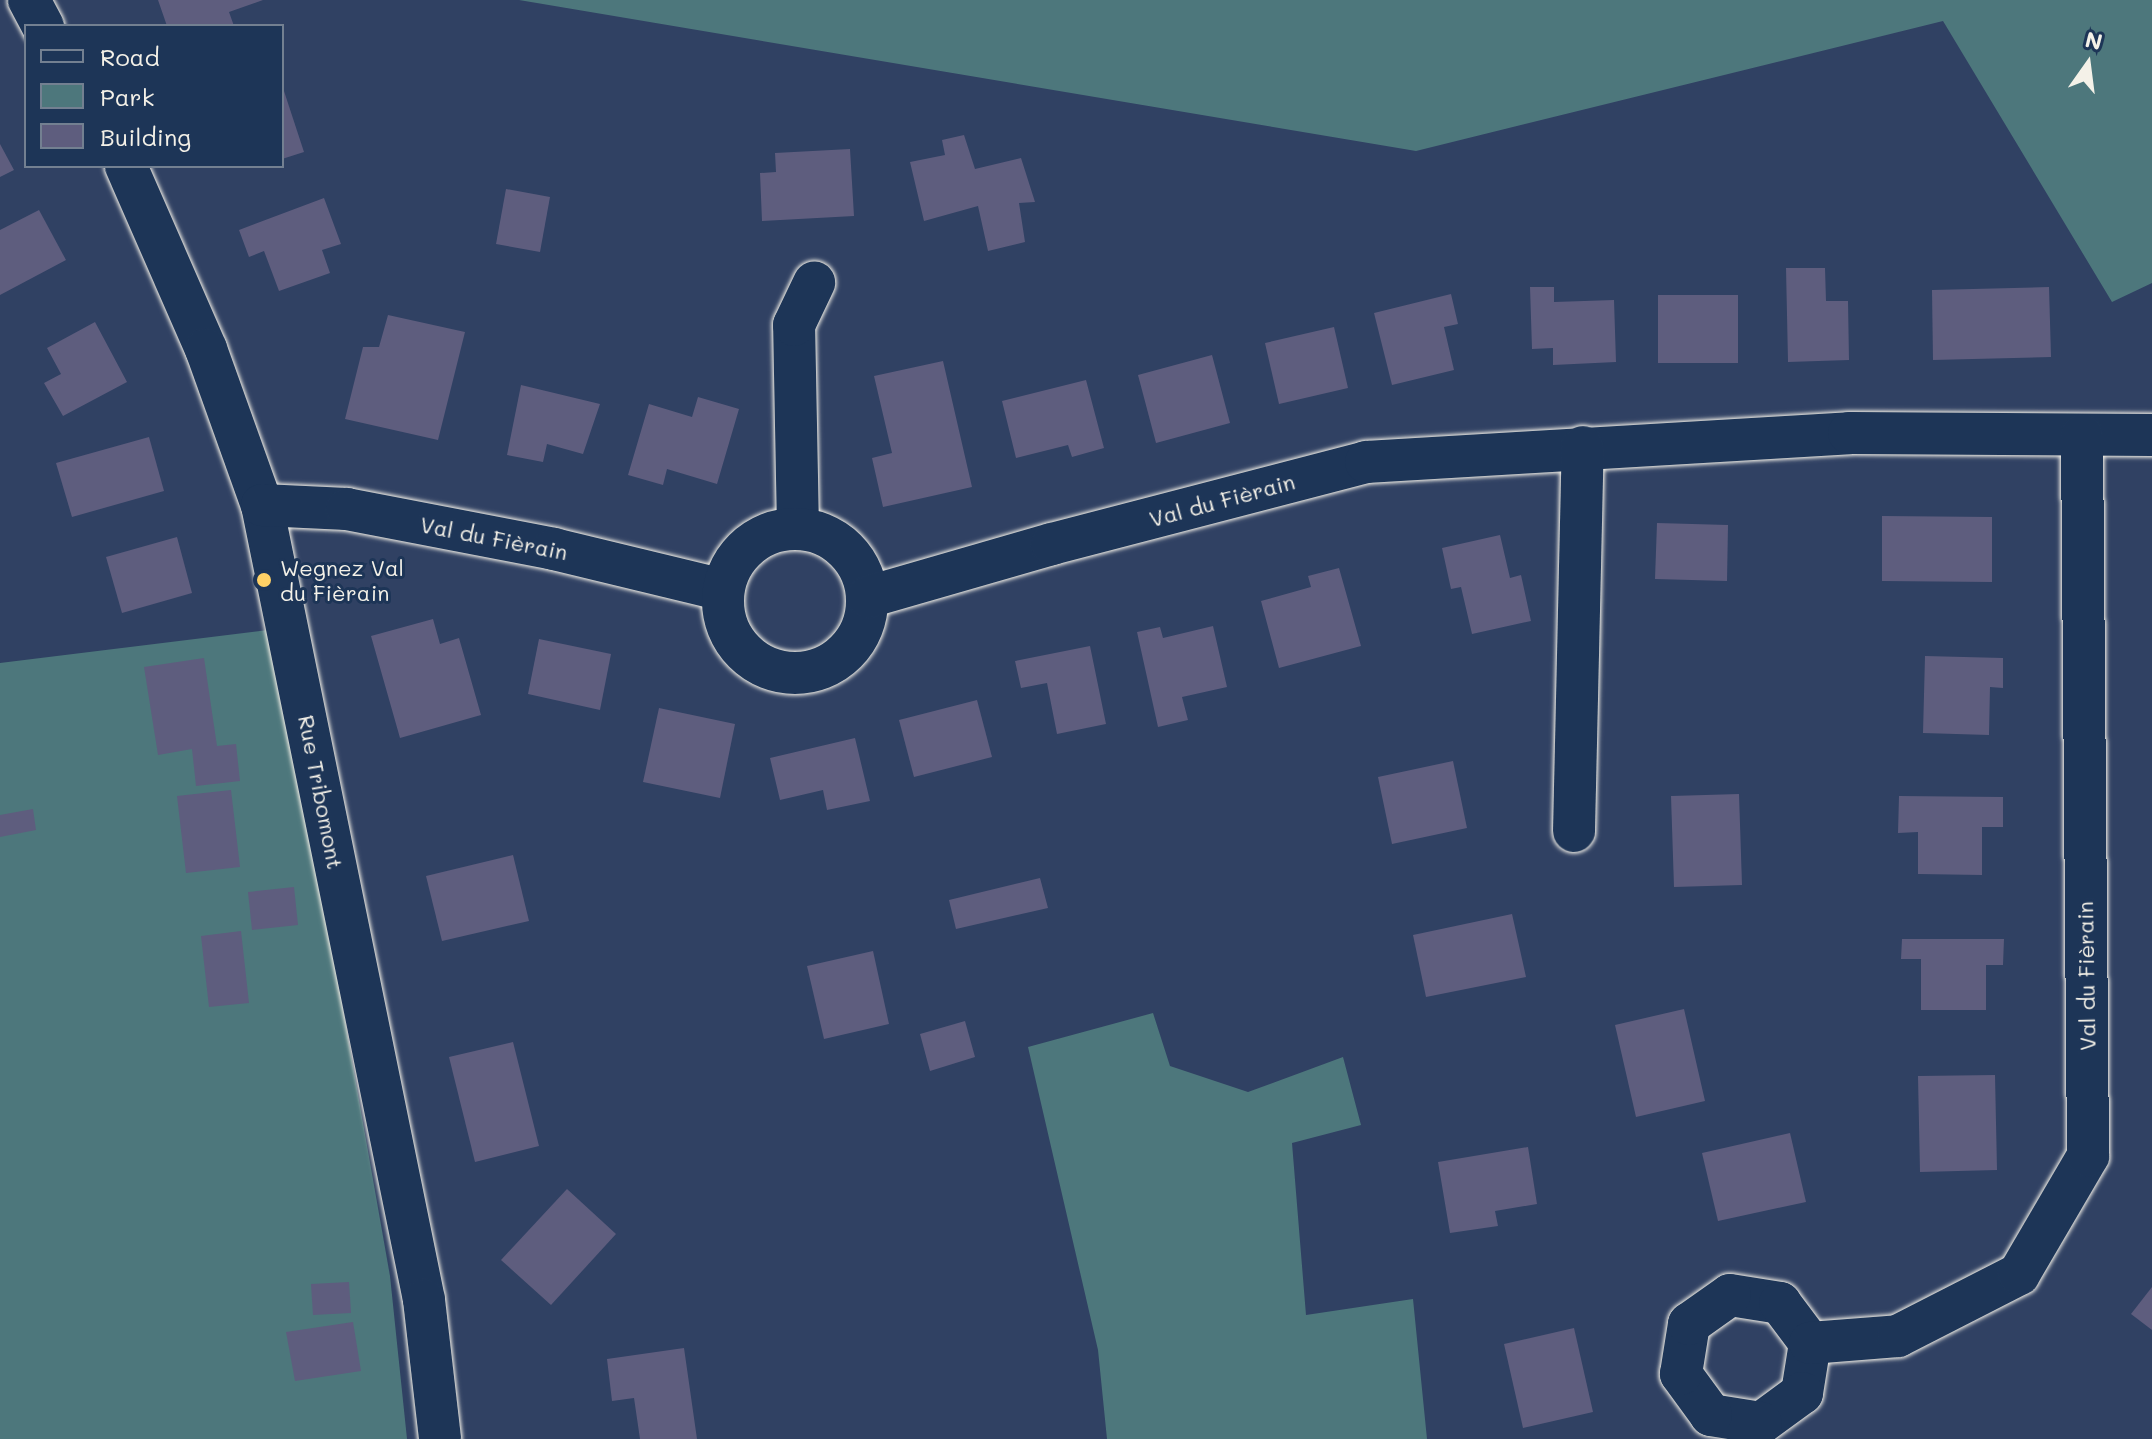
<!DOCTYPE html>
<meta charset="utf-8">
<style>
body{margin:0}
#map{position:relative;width:2152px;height:1439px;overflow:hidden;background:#304163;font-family:Mali,sans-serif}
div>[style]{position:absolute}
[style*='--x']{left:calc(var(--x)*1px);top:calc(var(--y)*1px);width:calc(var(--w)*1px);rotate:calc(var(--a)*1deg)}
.green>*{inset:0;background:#4d777c}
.building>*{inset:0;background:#5e5d7e}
.roads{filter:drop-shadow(0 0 2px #f4f1e8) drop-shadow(0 0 2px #f4f1e8)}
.minor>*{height:42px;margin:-21px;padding:0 21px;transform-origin:21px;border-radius:21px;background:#1d3557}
.minor>.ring{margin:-21px;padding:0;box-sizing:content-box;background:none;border:42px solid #1d3557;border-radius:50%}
.dots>*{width:22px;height:22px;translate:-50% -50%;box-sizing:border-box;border:4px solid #1d3557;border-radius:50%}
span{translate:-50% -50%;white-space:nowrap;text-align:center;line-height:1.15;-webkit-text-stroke:6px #1d3557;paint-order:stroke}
.street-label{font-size:22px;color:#f4f1e8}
.poi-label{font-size:22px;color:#f4f1e8}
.left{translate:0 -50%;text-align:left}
.legend{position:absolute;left:24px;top:24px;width:260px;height:144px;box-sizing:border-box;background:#1d3557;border:2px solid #738091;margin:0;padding:10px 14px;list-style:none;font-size:24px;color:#f4f1e8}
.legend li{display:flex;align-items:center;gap:16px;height:40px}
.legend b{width:40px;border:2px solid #738091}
.north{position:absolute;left:2048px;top:24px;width:80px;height:80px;-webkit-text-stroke:6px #1d3557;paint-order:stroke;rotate:14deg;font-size:22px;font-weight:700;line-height:32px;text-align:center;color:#f4f1e8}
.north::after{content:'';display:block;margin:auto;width:28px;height:36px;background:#f4f1e8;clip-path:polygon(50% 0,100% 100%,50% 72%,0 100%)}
</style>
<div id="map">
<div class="green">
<i style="clip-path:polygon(519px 0,2152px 0,2152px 283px,2112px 302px,1943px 21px,1416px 151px)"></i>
<i style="clip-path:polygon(276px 629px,390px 1276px,407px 1439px,0 1439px,0 663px)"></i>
<i style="clip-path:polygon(1153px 1013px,1170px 1066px,1248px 1092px,1343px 1057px,1361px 1125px,1292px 1143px,1306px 1315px,1413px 1299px,1427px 1439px,1107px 1439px,1098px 1350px,1028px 1047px)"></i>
</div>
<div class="building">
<i style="clip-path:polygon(158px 0,263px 0,229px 12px,234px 26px,167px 26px)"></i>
<i style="clip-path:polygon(282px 85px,304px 152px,282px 159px)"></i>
<i style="clip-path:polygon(964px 135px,975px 169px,1021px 158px,1035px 202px,1019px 203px,1025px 242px,988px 251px,978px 206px,924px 221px,910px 162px,945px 155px,942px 140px)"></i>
<i style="clip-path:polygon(0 144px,14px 170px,0 177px)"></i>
<i style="clip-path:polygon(850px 149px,854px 216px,762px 221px,760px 173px,776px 172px,775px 153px)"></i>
<i style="clip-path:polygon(506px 189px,550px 197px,540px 252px,496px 244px)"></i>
<i style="clip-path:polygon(324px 198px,341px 244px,322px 250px,330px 273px,279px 291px,264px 251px,249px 257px,239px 230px)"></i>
<i style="clip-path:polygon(39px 210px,66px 260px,0 295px,0 230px)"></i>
<i style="clip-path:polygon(1786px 268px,1825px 268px,1826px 301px,1848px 301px,1849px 360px,1788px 362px)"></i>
<i style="clip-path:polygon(1530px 287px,1554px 287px,1554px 302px,1614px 300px,1616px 362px,1553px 365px,1553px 348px,1532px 349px)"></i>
<i style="clip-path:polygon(2049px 287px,2051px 357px,1933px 360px,1932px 290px)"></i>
<i style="clip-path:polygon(1451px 294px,1458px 324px,1444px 327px,1454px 370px,1392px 385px,1374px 313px)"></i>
<i style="clip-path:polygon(1658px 295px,1738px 295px,1738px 363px,1658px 363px)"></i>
<i style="clip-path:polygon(388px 315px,465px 332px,438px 440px,345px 419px,363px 347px,379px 347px)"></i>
<i style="clip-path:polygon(95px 322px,127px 382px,63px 416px,44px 383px,61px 374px,47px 348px)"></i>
<i style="clip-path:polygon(1334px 327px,1348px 388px,1279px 404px,1265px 343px)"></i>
<i style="clip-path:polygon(1212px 355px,1230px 423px,1156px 443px,1138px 375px)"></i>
<i style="clip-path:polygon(943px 361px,972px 487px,883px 507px,872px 458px,892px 453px,874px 376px)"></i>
<i style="clip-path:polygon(1086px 380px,1104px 448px,1072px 457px,1068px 445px,1016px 458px,1002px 401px)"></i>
<i style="clip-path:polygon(521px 385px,600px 404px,583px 454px,547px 444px,543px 462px,507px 455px)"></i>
<i style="clip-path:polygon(698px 397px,739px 409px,717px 484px,667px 469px,663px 485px,628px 475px,649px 404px,692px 417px)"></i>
<i style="clip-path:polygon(149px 437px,164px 491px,72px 517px,56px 463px)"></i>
<i style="clip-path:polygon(1882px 516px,1992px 517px,1992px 582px,1882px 581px)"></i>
<i style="clip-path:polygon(1657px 523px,1728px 525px,1727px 581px,1655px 579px)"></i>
<i style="clip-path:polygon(1500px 535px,1510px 578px,1521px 575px,1531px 621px,1472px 634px,1461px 587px,1451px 589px,1442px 548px)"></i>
<i style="clip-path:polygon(177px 537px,192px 593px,122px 613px,106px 557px)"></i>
<i style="clip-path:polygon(1339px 568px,1361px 646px,1279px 668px,1261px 601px,1311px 587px,1308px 576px)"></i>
<i style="clip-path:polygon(433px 619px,440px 644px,459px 638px,481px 715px,400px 738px,371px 636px)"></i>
<i style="clip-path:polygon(1213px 626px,1227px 687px,1182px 697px,1188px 720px,1158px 727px,1137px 632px,1160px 627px,1163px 638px)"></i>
<i style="clip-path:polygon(539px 639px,611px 654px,600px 710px,528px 694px)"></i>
<i style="clip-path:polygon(1090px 646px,1106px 724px,1057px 734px,1047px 683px,1021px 688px,1015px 661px)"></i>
<i style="clip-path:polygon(1925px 656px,2003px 658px,2003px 688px,1990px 687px,1989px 735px,1923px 733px)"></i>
<i style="clip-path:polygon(204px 658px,217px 746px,236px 744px,240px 781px,196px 786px,192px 749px,158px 755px,144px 667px)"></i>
<i style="clip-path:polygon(977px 700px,992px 757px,914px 777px,899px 720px)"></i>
<i style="clip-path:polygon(659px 708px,735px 724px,720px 798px,643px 782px)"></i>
<i style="clip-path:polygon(855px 738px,870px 801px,827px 810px,823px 790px,780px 800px,770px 758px)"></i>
<i style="clip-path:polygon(1453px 761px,1467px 828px,1392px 844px,1378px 777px)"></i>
<i style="clip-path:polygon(231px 790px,240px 867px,186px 873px,177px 796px)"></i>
<i style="clip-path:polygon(1739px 794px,1742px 885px,1674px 887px,1671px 796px)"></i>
<i style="clip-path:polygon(1899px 796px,2003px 797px,2003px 827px,1982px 827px,1982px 875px,1918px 874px,1918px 832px,1898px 833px)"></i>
<i style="clip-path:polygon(33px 809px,36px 830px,0 837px,0 815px)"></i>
<i style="clip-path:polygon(513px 855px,529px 921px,442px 941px,426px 876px)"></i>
<i style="clip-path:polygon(1040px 878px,1048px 908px,956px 929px,949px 900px)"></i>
<i style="clip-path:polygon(294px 887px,298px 925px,252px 930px,248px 892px)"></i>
<i style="clip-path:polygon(1512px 914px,1526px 977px,1426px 997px,1413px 935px)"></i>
<i style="clip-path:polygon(241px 931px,249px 1003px,209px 1007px,201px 936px)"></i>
<i style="clip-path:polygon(1902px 939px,2004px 939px,2003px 965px,1986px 965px,1986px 1010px,1921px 1010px,1921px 959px,1901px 959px)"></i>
<i style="clip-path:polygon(873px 951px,889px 1024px,824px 1039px,807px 966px)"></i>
<i style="clip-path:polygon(1684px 1009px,1705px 1101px,1636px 1117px,1615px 1025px)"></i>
<i style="clip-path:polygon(965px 1021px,975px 1057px,930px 1071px,920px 1034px)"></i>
<i style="clip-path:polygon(513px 1042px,539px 1146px,475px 1162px,449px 1057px)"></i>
<i style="clip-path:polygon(1995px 1075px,1997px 1170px,1920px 1172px,1918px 1076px)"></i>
<i style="clip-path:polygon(1790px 1133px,1806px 1202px,1718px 1221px,1702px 1153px)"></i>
<i style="clip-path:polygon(1528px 1147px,1537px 1204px,1495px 1211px,1498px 1226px,1450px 1233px,1438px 1162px)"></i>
<i style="clip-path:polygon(567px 1189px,616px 1234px,551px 1305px,501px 1260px)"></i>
<i style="clip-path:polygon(349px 1282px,351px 1313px,313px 1315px,311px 1284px)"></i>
<i style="clip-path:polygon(2152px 1287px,2152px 1330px,2131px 1314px)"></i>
<i style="clip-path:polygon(353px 1322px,361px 1371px,295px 1381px,286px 1332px)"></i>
<i style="clip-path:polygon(1574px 1328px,1593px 1412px,1523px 1428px,1504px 1344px)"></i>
<i style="clip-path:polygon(684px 1348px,697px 1439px,640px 1439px,634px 1398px,612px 1401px,607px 1359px)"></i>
</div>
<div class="roads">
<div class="minor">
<i style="--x:29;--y:0;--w:30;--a:62"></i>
<i style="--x:126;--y:166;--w:200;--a:66.4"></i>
<i style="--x:206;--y:349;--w:166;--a:70.3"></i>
<i style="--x:262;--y:505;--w:811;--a:78.48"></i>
<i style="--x:424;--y:1300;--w:140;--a:83.4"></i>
<i style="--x:262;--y:505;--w:85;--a:2.7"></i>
<i style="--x:347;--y:509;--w:211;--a:10.9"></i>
<i style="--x:554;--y:549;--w:174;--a:13.6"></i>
<i style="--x:798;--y:529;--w:204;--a:-91.1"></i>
<i style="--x:794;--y:325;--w:47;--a:-64.5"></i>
<i class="ring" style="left:723px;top:529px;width:102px;height:102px"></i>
<i style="--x:868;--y:597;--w:191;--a:-16.1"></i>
<i style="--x:1052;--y:544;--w:325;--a:-14.6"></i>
<i style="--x:1366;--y:462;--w:484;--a:-3.4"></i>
<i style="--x:1849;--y:433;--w:303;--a:0.4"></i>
<i style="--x:1574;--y:831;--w:384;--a:-88.7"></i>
<i style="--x:1730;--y:1295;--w:51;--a:9.1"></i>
<i style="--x:1780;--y:1303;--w:50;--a:53.1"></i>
<i style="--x:1810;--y:1343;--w:51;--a:99.1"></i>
<i style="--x:1802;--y:1393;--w:51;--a:143.8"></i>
<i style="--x:1761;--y:1423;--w:51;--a:-170.9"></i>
<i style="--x:1711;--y:1415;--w:51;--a:-126.2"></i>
<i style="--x:1681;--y:1374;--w:51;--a:-80.9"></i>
<i style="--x:1689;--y:1324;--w:50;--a:-35.3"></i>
<i style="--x:1810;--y:1343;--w:88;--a:-4.5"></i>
<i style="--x:1898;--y:1336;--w:136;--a:-27.1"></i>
<i style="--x:2019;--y:1274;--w:137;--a:-59.7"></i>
<i style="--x:2088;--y:1156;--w:721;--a:-90.48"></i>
</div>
</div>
<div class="dots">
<i style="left:264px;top:580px;background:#ffd166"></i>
</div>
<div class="street-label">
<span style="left:1222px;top:500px;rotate:-15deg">Val du Fièrain</span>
<span style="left:494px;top:538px;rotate:11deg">Val du Fièrain</span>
<span style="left:321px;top:792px;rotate:79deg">Rue Tribomont</span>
<span style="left:2086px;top:976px;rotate:-91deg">Val du Fièrain</span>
</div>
<div class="poi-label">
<span class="left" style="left:280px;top:580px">Wegnez Val<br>du Fièrain</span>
</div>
<ul class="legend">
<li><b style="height:10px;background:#1d3557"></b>Road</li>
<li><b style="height:22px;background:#4d777c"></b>Park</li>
<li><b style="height:22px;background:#5e5d7e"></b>Building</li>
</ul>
<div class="north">N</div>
</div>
